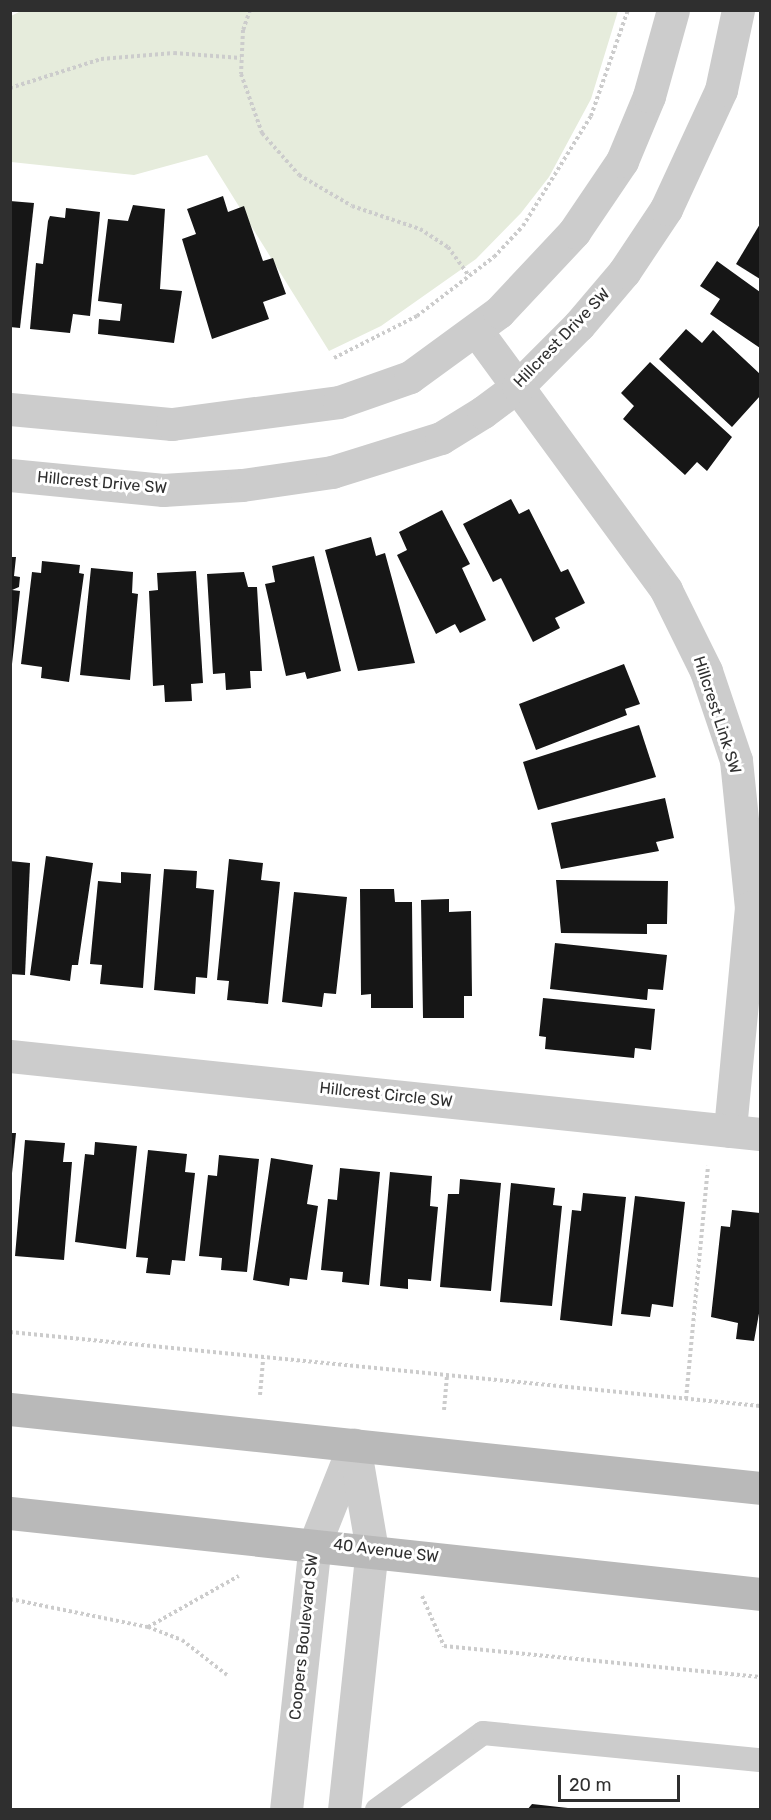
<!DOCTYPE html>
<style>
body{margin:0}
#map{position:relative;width:771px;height:1820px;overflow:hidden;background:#fff;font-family:Rubik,sans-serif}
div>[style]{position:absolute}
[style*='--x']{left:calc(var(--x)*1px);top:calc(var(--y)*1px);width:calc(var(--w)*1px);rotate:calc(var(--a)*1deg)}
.green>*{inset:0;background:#e6ecdc}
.building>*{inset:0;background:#161616}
.path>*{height:4px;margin-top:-2px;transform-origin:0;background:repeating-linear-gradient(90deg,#ccc 0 3px,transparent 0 6px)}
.service>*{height:24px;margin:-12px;padding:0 12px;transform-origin:12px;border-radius:12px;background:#ccc}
.minor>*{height:33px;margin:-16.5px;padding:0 16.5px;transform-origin:16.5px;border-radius:16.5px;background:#ccc}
.tertiary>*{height:33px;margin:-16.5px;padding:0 16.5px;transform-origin:16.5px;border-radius:16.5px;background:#ccc}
.secondary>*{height:33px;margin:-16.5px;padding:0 16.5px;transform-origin:16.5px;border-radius:16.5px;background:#b9b9b9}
span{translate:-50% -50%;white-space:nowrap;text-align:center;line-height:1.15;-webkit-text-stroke:6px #fff;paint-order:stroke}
.street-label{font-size:16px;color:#2f2f2f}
.frame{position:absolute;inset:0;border:12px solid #2f2f2f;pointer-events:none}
.scale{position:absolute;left:558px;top:1775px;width:122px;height:27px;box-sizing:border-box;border:3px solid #2f2f2f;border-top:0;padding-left:8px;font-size:18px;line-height:21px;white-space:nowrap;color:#2f2f2f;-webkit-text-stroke:4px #fff;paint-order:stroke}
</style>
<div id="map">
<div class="green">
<i style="clip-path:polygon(21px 11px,618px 11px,591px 99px,549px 177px,521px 213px,476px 259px,381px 326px,329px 351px,207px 155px,134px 175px,11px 162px,11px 16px)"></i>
</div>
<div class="building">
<i style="clip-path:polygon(223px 196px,228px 212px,244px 206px,263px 261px,273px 258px,286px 294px,263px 302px,269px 319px,212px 339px,182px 239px,196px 234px,187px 209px)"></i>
<i style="clip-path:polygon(10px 201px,34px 203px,20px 328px,10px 327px)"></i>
<i style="clip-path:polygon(133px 205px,165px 209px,160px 289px,182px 291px,174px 343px,98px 334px,99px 319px,120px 321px,122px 304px,98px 301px,108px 219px,128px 221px)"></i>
<i style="clip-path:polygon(66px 208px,100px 212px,90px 316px,73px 314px,70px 333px,30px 329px,36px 263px,43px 264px,48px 221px,50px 216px,65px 218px)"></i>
<i style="clip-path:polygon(760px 224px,760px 279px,736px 264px)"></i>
<i style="clip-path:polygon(717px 261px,760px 292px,760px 348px,710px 314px,720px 299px,700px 286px)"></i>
<i style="clip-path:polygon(686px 329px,702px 343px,713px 330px,760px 374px,760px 396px,732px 427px,659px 359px)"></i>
<i style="clip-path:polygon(650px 362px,732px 437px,707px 471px,697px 462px,685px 475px,623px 419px,634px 406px,621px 393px)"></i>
<i style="clip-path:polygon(511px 499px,519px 514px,529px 509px,561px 572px,568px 569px,585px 603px,555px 618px,560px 628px,533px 642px,501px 578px,493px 582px,463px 524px)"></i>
<i style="clip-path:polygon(442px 510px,470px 564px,462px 568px,486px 620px,460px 633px,455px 624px,436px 634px,397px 555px,407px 550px,399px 532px)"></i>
<i style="clip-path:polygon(371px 537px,376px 556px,385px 553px,415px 663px,358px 671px,325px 550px)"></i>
<i style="clip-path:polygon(314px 556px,341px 671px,307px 679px,305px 672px,286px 676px,265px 584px,275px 582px,272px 566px)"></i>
<i style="clip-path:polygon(10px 557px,16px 557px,14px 576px,20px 577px,19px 587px,12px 590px,20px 591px,12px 664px)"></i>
<i style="clip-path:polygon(42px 561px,80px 565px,79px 573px,84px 574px,69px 682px,41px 678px,42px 667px,21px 664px,32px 572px,41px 573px)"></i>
<i style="clip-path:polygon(91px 568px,133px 572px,132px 593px,138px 594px,130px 680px,80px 675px)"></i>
<i style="clip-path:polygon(196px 571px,203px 683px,191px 684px,192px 701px,165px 702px,164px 685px,153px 686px,149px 591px,158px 590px,157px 573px)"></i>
<i style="clip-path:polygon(244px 572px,248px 587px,257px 587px,262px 671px,250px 671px,251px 688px,226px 690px,225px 673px,213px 674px,207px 574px)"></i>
<i style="clip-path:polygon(624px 664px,640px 704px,625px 709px,627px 715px,536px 750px,519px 704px)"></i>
<i style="clip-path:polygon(639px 725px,656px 777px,538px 810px,523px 762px)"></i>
<i style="clip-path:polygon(665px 798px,674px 838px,656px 842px,659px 851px,561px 869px,551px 823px)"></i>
<i style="clip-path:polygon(46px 856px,93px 863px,78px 965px,72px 965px,70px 981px,30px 975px)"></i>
<i style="clip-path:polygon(229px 859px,263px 863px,261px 880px,280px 882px,268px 1004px,227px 1000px,229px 981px,217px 980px)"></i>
<i style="clip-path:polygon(10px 861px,30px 863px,25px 975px,10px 974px)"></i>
<i style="clip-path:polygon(164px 869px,197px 871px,196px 888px,214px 890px,207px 978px,196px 977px,195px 994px,154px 990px)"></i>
<i style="clip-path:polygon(121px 872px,151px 874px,143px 988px,100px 984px,102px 965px,90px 964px,98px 881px,121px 883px)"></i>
<i style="clip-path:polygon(556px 880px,668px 881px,667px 924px,647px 924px,647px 934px,561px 933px)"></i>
<i style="clip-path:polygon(360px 889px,394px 889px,395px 902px,412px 902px,413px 1008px,371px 1008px,371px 994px,361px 995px)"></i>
<i style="clip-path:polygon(294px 892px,347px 897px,336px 994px,324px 993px,322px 1007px,282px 1002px)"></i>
<i style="clip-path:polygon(449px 899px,449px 912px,471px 911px,472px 996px,464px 996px,464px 1018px,423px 1018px,421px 900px)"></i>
<i style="clip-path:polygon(555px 943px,667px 955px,663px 990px,648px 989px,647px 1000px,550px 989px)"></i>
<i style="clip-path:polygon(543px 998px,655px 1009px,651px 1050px,635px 1048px,634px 1058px,545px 1049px,546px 1037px,539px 1036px)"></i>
<i style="clip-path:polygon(10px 1133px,16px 1133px,12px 1173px,10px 1172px)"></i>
<i style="clip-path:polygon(25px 1140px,65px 1143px,63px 1162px,72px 1162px,64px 1260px,15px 1256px)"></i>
<i style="clip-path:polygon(95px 1142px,137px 1146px,126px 1249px,75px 1242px,85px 1154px,94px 1155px)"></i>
<i style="clip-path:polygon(148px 1150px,187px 1154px,185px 1172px,195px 1173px,185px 1261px,172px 1260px,170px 1275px,146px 1273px,148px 1258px,136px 1257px)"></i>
<i style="clip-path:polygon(219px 1155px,259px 1159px,247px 1272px,221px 1270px,222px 1258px,199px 1256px,208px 1175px,217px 1176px)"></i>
<i style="clip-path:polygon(271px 1158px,313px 1165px,307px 1204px,318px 1206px,307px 1280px,290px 1278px,289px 1286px,253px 1280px)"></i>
<i style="clip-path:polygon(340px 1168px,380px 1172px,369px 1285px,342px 1282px,343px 1272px,321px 1270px,328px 1199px,337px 1200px)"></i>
<i style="clip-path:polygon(390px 1172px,432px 1176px,430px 1206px,438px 1207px,431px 1281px,408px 1279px,408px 1289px,380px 1286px)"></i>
<i style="clip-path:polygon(460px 1179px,501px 1183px,491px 1291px,440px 1287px,448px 1194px,459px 1194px)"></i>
<i style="clip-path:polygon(511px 1183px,555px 1188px,553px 1205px,562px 1206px,552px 1306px,500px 1302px)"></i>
<i style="clip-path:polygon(583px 1193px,626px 1197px,612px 1326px,560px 1320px,572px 1210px,581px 1211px)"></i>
<i style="clip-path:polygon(635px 1196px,685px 1202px,673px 1307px,652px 1304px,650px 1317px,621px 1314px)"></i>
<i style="clip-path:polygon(732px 1210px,760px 1213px,760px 1308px,754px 1341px,736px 1339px,738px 1323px,711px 1317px,721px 1226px,730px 1227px)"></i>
<i style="clip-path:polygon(532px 1804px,568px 1808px,568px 1810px,527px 1810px)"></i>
</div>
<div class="path">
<i style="--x:250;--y:10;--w:21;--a:109"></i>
<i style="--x:243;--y:30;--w:44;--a:92.6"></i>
<i style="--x:241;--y:74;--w:63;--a:70.4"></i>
<i style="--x:262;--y:133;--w:56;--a:48.6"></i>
<i style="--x:299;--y:175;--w:61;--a:30.3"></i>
<i style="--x:352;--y:206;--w:72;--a:18.7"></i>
<i style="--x:420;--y:229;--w:33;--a:33"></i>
<i style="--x:448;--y:247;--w:36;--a:54"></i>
<i style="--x:10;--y:88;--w:96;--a:-17.7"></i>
<i style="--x:101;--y:59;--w:73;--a:-4.7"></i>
<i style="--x:174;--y:53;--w:67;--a:4.3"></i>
<i style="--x:334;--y:358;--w:93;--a:-26.8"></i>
<i style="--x:417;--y:316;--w:97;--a:-37.5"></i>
<i style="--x:494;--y:257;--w:42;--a:-46.9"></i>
<i style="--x:523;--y:226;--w:129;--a:-58.3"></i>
<i style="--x:591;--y:116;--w:112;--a:-70.8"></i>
<i style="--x:10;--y:1332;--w:754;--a:5.63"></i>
<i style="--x:260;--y:1395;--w:37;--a:-85"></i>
<i style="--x:686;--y:1399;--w:234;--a:-84.6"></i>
<i style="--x:444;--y:1410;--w:34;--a:-85"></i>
<i style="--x:422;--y:1596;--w:55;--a:66.3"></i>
<i style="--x:444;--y:1646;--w:318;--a:5.6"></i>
<i style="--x:10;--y:1599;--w:141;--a:11.5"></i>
<i style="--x:148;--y:1627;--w:104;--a:-29.3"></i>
<i style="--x:148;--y:1627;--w:36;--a:21"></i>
<i style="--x:182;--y:1640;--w:57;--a:37.9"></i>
</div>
<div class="service">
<i style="--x:377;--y:1810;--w:131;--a:-36"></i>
<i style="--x:483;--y:1733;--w:278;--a:5.6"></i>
</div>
<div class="minor">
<i style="--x:476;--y:330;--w:322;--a:53.8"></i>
<i style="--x:666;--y:590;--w:90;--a:63.7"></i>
<i style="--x:706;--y:671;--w:94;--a:71.4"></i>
<i style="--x:736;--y:760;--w:148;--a:84.2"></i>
<i style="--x:751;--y:907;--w:225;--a:95.4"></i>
<i style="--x:10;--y:409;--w:163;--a:5.3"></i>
<i style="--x:172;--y:424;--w:168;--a:-7.5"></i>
<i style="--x:339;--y:402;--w:75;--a:-19.4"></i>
<i style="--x:410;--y:377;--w:110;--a:-36.1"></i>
<i style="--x:499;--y:312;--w:110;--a:-46.8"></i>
<i style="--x:574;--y:232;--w:86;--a:-55.9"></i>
<i style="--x:622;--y:161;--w:70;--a:-67.4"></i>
<i style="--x:649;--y:96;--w:89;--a:-74.4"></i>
<i style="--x:10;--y:475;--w:154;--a:5.6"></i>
<i style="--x:163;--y:490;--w:79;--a:-3.6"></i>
<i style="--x:242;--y:485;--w:91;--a:-8.2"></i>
<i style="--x:332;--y:472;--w:114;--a:-17.3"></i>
<i style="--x:441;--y:438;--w:49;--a:-31.8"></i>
<i style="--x:483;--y:412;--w:44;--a:-36.6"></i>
<i style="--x:518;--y:386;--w:86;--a:-45"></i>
<i style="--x:579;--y:325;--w:70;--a:-49.7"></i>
<i style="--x:624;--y:272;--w:76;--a:-56.3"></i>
<i style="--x:666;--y:209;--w:131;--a:-65.2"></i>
<i style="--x:721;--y:90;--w:82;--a:-78"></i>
<i style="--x:10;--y:1056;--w:754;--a:5.94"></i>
</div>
<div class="tertiary">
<i style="--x:286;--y:1810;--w:269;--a:-83.8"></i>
<i style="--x:315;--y:1543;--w:105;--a:-68.3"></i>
<i style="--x:344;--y:1810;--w:262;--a:-83.9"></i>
<i style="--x:372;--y:1550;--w:107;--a:-99.7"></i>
</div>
<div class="secondary">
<i style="--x:10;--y:1409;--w:754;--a:6.01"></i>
<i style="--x:10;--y:1513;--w:754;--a:6.16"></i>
</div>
<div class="street-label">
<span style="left:562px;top:338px;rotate:-46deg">Hillcrest Drive SW</span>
<span style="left:102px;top:483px;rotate:5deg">Hillcrest Drive SW</span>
<span style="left:717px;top:715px;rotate:72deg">Hillcrest Link SW</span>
<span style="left:386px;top:1095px;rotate:6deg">Hillcrest Circle SW</span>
<span style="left:386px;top:1551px;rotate:7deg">40 Avenue SW</span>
<span style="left:304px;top:1637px;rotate:-84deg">Coopers Boulevard SW</span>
</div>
<div class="frame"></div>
<div class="scale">20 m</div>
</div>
